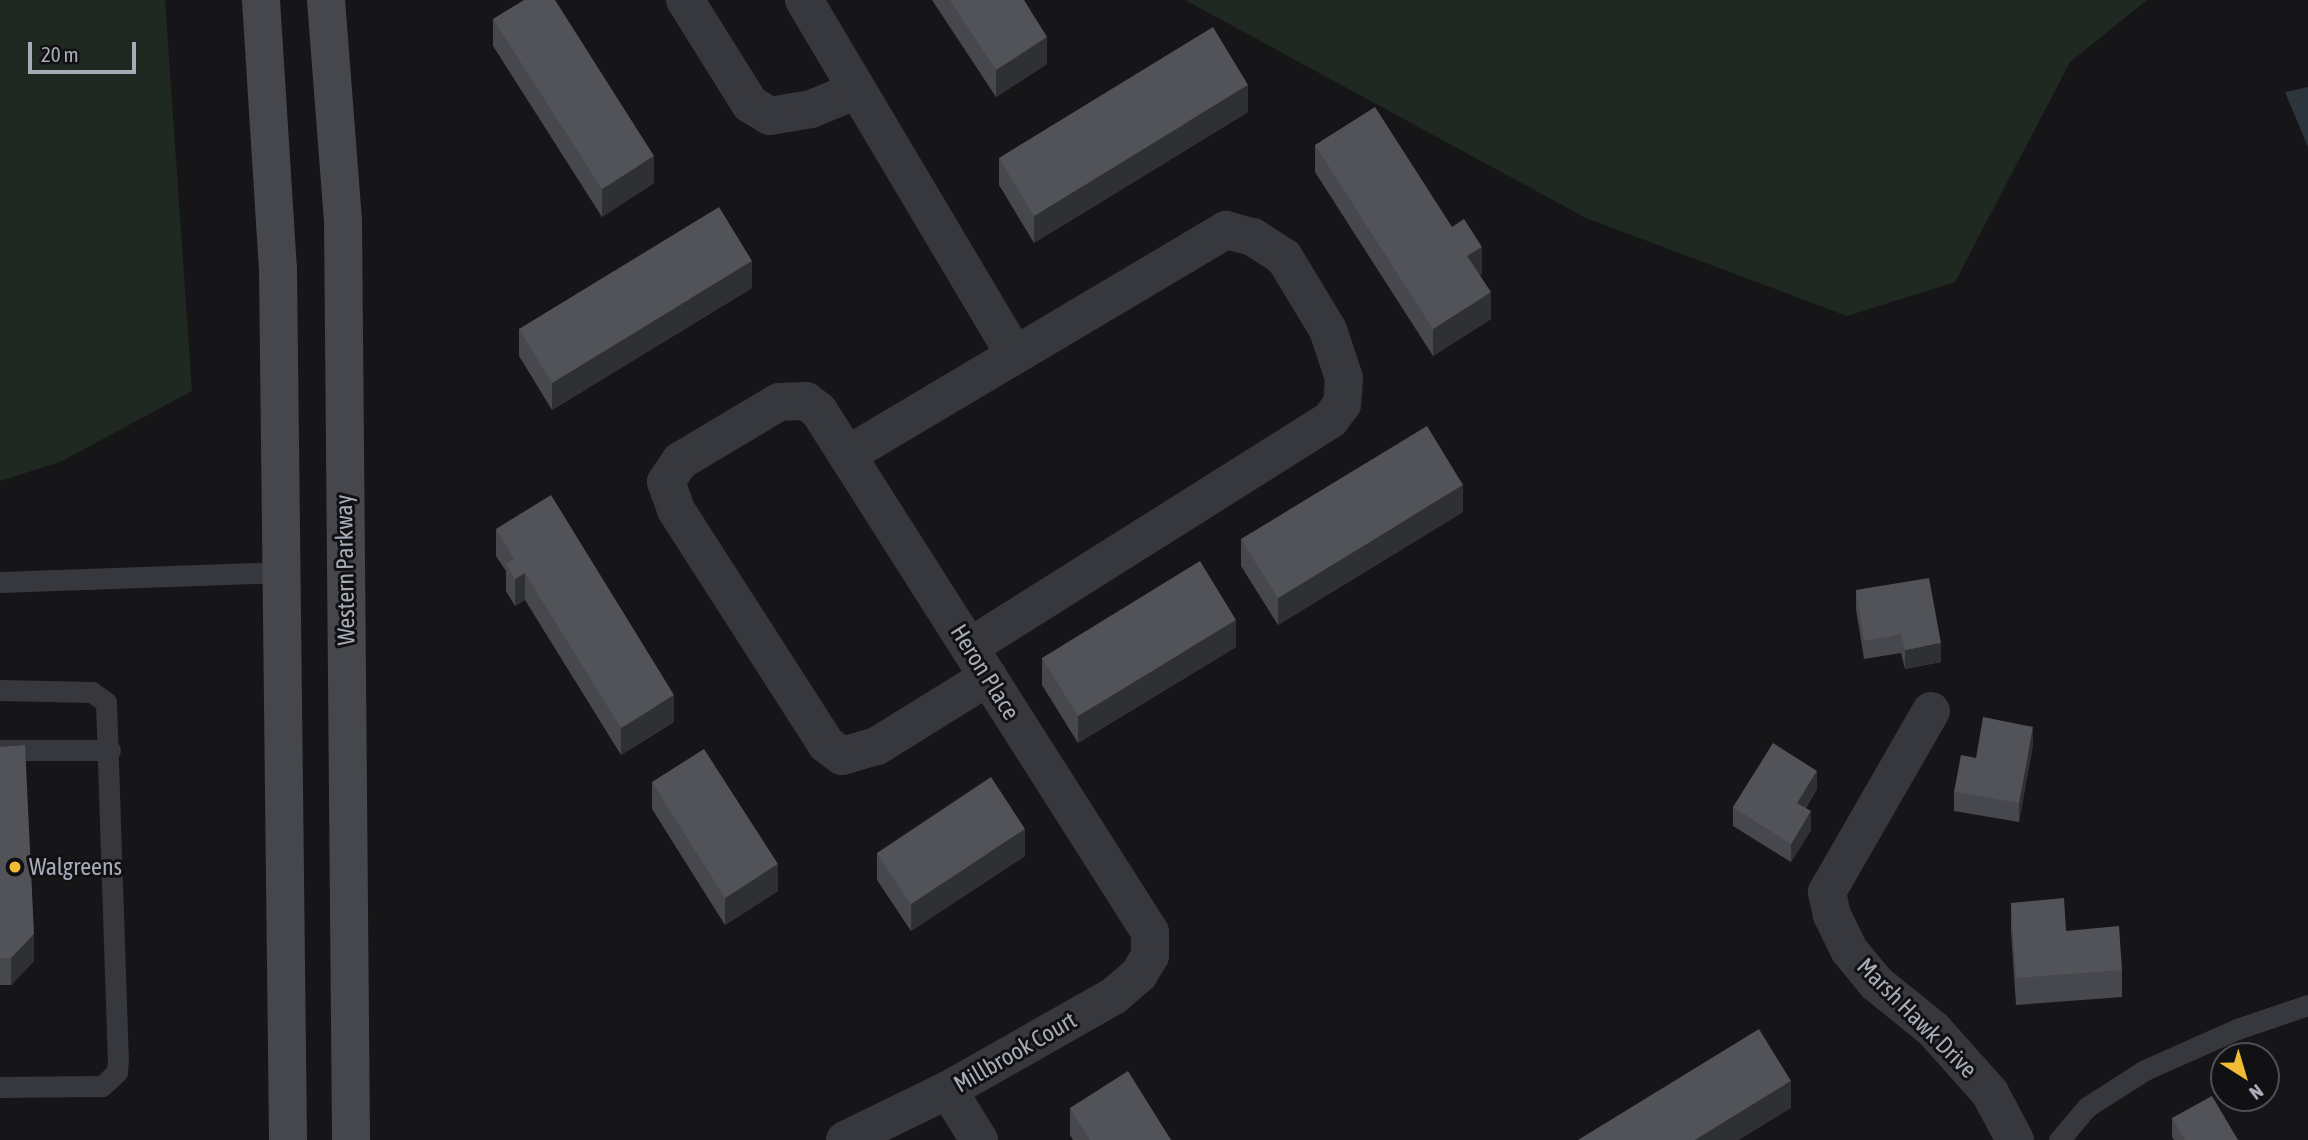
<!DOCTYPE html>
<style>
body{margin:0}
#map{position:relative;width:2308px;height:1140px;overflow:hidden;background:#161618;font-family:"Asap Condensed",sans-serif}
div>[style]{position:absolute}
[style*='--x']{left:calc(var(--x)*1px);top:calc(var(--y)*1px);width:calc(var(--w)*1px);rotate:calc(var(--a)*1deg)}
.green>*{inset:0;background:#202822}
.water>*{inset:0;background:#2c343c}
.lane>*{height:21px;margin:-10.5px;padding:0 10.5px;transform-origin:10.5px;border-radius:10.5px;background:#37383d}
.street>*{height:38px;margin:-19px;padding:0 19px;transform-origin:19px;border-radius:19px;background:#37383d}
.secondary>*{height:38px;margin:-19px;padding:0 19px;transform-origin:19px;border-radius:19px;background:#45474d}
.wall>*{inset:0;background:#47484d}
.shaded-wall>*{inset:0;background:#2f3033}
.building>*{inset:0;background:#525359}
.dots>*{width:19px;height:19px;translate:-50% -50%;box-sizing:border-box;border:4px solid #111113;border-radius:50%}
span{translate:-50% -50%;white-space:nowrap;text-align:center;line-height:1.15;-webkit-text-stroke:6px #111113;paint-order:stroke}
.street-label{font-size:24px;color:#a8acb8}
.poi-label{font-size:24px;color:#a8acb8}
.left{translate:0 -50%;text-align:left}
.north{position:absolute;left:2210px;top:1042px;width:70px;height:70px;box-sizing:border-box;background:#111113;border:2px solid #4d4f55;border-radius:50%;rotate:143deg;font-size:19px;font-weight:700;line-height:28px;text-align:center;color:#a8acb8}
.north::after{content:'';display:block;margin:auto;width:24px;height:32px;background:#f0bc36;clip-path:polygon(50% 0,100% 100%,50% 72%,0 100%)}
.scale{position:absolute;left:28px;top:42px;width:108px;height:32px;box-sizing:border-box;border:4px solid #a8acb8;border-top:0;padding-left:9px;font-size:21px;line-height:24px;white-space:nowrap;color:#a8acb8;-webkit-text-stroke:5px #111113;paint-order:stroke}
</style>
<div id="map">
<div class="green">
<i style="clip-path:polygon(0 0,165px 0,192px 391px,60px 462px,0 481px)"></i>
<i style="clip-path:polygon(1185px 0,2147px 0,2070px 62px,1955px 282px,1847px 316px,1586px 218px)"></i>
</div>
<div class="water">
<i style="clip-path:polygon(2308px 87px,2308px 147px,2285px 92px)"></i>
</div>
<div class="lane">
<i style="--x:0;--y:582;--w:281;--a:-2"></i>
<i style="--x:0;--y:690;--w:92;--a:1.2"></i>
<i style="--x:92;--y:692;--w:17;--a:36"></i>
<i style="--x:106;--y:702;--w:356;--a:88.1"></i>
<i style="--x:118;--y:1058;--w:14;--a:94"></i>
<i style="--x:117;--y:1072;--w:21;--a:137"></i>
<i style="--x:102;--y:1086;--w:102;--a:179.4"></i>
<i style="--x:0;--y:750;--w:110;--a:0"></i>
<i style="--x:2059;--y:1140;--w:43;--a:-49.7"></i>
<i style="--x:2087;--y:1107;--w:69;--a:-32.5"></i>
<i style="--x:2145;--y:1070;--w:101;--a:-24"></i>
<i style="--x:2237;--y:1029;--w:75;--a:-18.7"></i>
</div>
<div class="street">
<i style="--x:685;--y:0;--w:123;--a:58"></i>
<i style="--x:750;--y:104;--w:23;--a:31"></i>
<i style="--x:770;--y:116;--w:42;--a:-9.7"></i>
<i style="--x:811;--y:109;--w:50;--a:-22.4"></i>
<i style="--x:804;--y:0;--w:412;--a:59.3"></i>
<i style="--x:847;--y:455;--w:441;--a:-30.7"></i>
<i style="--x:1226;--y:230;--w:28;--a:15"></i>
<i style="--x:1253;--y:237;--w:37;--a:33"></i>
<i style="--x:1284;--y:257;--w:85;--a:58.9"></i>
<i style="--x:1328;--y:330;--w:51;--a:71.6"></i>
<i style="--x:1344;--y:378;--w:26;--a:94"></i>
<i style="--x:1342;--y:404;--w:20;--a:127"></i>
<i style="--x:1330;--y:420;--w:426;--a:147.8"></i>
<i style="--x:1931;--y:711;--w:209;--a:119.9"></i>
<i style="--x:1827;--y:892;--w:24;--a:78"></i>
<i style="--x:1832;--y:915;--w:39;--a:64"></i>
<i style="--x:1849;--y:950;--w:43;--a:50.7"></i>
<i style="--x:1876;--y:983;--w:73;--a:38.9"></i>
<i style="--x:1933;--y:1029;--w:86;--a:48.3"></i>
<i style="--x:1990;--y:1093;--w:53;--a:62"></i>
<i style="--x:948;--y:1090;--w:59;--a:58.2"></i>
<i style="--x:845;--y:1140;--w:114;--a:-25.9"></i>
<i style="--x:948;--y:1090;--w:192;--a:-29.6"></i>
<i style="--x:1115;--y:995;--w:32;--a:-41"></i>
<i style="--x:1139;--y:974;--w:21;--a:-59"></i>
<i style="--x:1150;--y:956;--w:24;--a:-90"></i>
<i style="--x:1150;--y:932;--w:617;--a:-122.43"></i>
<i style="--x:819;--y:411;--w:16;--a:-142"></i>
<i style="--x:806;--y:401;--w:27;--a:178"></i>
<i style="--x:779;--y:402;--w:115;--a:149.2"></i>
<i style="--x:680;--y:461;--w:25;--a:124"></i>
<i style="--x:666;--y:482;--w:30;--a:70"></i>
<i style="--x:676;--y:510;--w:278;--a:57.3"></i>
<i style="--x:826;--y:744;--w:20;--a:37"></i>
<i style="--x:842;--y:756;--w:36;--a:-16"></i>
<i style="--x:877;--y:746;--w:131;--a:-31.9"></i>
</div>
<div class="secondary">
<i style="--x:261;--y:0;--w:270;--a:86.4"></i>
<i style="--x:278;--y:269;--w:871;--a:89.34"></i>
<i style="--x:326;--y:0;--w:221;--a:85.6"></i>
<i style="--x:343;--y:220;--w:920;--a:89.5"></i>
</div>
<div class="wall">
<i style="clip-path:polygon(932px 0,1024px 0,1047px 64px,996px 97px)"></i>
<i style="clip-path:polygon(493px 19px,654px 183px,602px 217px,493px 46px)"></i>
<i style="clip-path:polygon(1248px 112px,1034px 243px,999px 185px,999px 158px)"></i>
<i style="clip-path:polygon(1315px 145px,1452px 227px,1482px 274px,1480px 275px,1491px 319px,1433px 356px,1315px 172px)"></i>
<i style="clip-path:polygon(752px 288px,552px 410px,519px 356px,519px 329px)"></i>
<i style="clip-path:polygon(1463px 512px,1278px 625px,1241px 566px,1241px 539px)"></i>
<i style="clip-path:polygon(496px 529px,674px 722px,621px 755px,525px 600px,515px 606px,506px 591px,506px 571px,496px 556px)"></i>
<i style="clip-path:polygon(1856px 590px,1941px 662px,1905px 669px,1901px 653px,1864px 659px,1856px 609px)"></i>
<i style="clip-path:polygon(1236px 647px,1078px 743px,1042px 685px,1042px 658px)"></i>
<i style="clip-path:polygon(2033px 745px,2019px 822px,1954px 811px,1954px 792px,1976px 758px)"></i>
<i style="clip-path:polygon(0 747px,34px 961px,11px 985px,0 985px)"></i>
<i style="clip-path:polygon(652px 782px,778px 891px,725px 925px,652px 809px)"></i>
<i style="clip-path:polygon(1817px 789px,1806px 808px,1811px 830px,1791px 862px,1733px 826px,1733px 807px)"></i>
<i style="clip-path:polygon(877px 853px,1025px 856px,911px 931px,877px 880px)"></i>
<i style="clip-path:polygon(2011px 903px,2066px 931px,2122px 970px,2122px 997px,2016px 1005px,2011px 930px)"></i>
<i style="clip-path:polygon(1070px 1108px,1171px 1140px,1073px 1140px,1070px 1135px)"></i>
<i style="clip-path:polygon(2172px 1118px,2238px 1140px,2174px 1140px,2172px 1137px)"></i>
</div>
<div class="shaded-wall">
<i style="clip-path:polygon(1047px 37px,1047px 64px,996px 97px,996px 70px)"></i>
<i style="clip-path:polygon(1248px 85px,1248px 112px,1034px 243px,1034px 216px)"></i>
<i style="clip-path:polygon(654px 156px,654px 183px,602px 217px,602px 189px)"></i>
<i style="clip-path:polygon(1482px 247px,1482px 274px,1467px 283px,1467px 256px)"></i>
<i style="clip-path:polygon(752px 261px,752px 288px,552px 410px,552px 383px)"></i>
<i style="clip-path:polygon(1491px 292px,1491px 319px,1433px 356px,1433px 329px)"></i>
<i style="clip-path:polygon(1463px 485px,1463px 512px,1278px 625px,1278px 598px)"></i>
<i style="clip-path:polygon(525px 573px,525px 600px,515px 606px,515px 579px)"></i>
<i style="clip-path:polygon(1236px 620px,1236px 647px,1078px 743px,1078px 716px)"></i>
<i style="clip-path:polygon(1941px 643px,1941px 662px,1905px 669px,1905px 650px)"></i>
<i style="clip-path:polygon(674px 695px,674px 722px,621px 755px,621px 728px)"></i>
<i style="clip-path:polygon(2033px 727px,2033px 745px,2019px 822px,2019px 803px)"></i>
<i style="clip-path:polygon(1817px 771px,1817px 789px,1797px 821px,1797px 803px)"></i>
<i style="clip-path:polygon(1811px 811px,1811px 830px,1791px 862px,1791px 844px)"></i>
<i style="clip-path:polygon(1025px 829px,1025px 856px,911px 931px,911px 904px)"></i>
<i style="clip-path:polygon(778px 864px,778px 891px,725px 925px,725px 898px)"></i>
<i style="clip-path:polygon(34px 934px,34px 961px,11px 985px,11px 958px)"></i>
<i style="clip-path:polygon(1791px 1081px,1791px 1108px,1739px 1140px,1695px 1140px)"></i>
</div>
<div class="building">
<i style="clip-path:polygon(524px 0,555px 0,654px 156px,602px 189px,493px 19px)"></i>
<i style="clip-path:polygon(950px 0,1024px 0,1047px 37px,996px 70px)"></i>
<i style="clip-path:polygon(1213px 27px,1248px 85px,1034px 216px,999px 158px)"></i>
<i style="clip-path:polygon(1375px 107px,1452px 227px,1464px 219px,1482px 247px,1467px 256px,1491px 292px,1433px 329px,1315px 145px)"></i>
<i style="clip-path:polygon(719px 207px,752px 261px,552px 383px,519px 329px)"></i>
<i style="clip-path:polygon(1427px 426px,1463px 485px,1278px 598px,1241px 539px)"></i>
<i style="clip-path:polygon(551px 495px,674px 695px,621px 728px,525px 573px,515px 579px,506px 564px,514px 559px,496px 529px)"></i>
<i style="clip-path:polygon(1200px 561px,1236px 620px,1078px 716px,1042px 658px)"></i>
<i style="clip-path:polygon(1929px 578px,1941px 643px,1905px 650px,1901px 634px,1864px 641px,1856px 590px)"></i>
<i style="clip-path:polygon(1983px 717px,2033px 727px,2019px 803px,1954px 792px,1961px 755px,1976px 758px)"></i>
<i style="clip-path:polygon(1773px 743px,1817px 771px,1797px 803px,1811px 811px,1791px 844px,1733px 807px)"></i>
<i style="clip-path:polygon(25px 745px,34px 934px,11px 958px,0 958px,0 747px)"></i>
<i style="clip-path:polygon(704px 749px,778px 864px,725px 898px,652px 782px)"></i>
<i style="clip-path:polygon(991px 777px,1025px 829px,911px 904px,877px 853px)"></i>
<i style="clip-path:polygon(2064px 898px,2066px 931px,2119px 926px,2122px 970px,2016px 978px,2011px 903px)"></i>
<i style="clip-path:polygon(1759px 1029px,1791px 1081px,1695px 1140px,1578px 1140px)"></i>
<i style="clip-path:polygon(1128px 1071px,1171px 1140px,1090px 1140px,1070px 1108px)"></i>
<i style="clip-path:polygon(2212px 1096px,2238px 1140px,2185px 1140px,2172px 1118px)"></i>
</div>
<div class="dots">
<i style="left:15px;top:867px;background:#f0bc36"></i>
</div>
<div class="street-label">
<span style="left:345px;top:570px;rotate:-91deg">Western Parkway</span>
<span style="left:985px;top:672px;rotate:58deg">Heron Place</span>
<span style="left:1917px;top:1018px;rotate:45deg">Marsh Hawk Drive</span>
<span style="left:1015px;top:1052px;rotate:-30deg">Millbrook Court</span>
</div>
<div class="poi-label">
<span class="left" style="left:29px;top:867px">Walgreens</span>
</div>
<div class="north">N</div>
<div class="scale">20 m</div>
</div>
